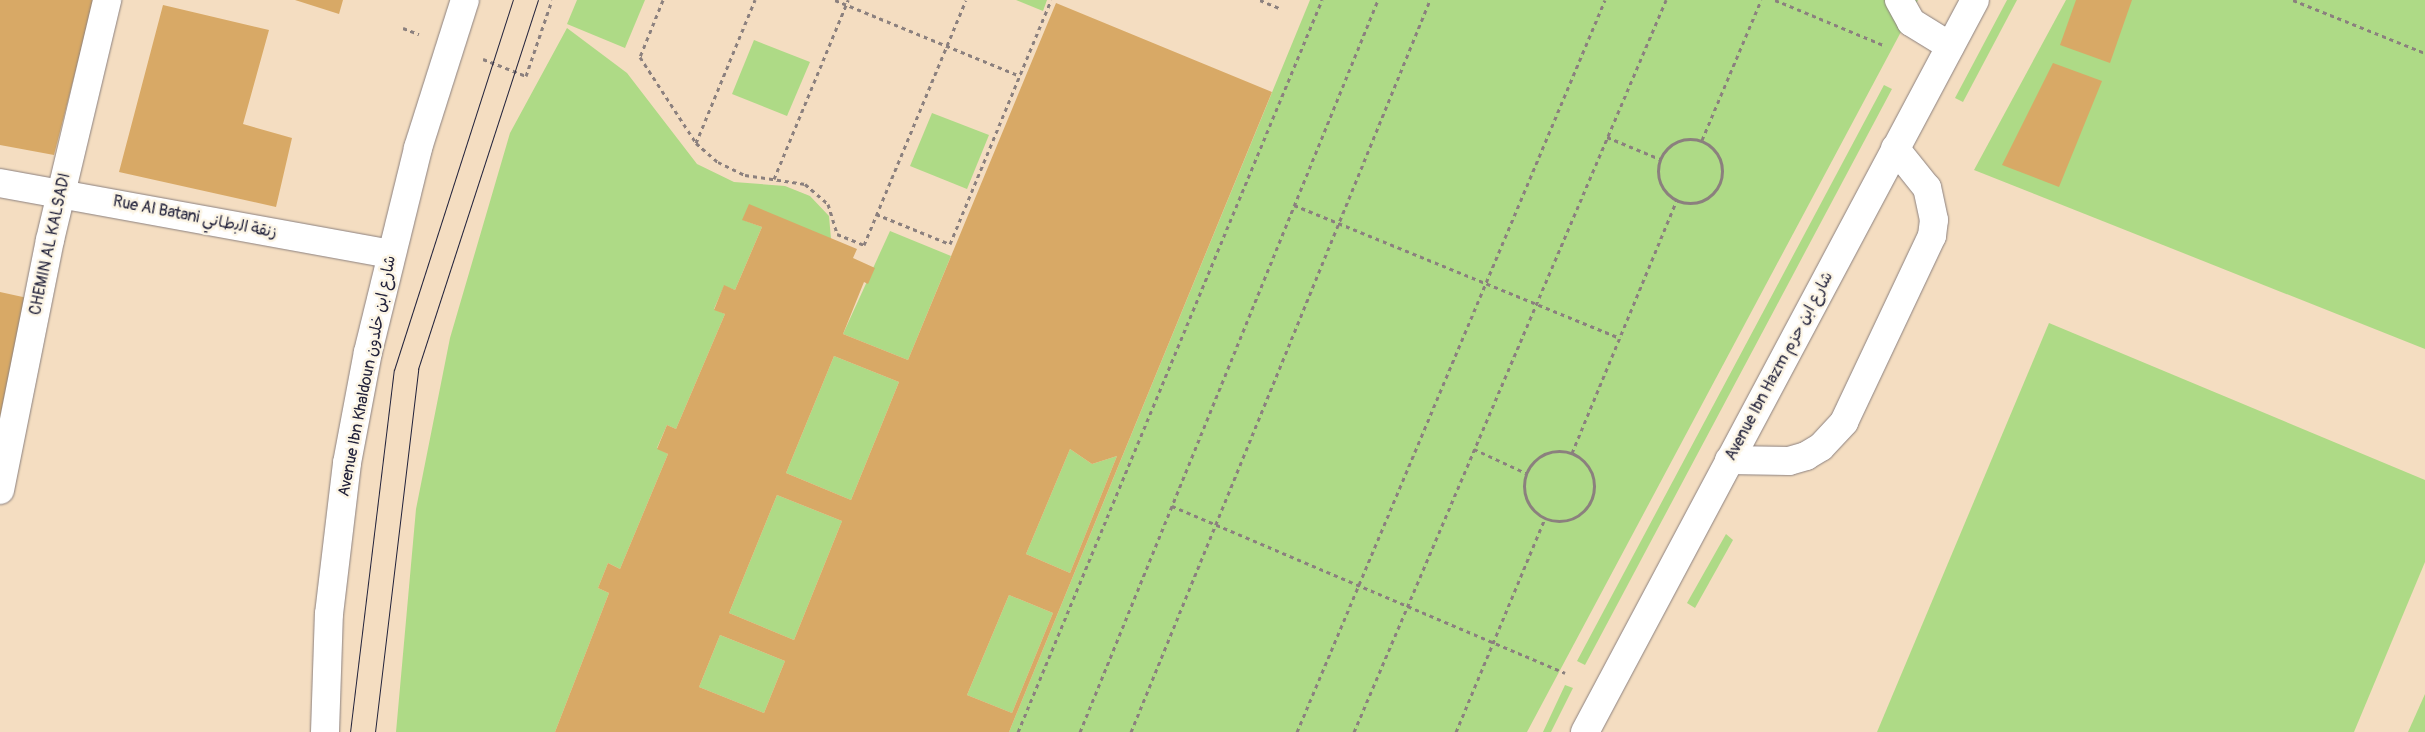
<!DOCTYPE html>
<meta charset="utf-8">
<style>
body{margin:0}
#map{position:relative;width:2425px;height:732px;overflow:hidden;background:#f4ddc1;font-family:Pangolin,"Playpen Sans Arabic",sans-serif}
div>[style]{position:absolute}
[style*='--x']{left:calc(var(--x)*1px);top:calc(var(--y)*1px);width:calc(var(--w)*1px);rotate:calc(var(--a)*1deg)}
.green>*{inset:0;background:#aeda86}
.building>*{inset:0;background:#d8a966}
.path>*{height:3px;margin-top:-1.5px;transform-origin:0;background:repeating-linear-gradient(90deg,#8b807e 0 4px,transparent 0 8px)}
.path>.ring{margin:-1.5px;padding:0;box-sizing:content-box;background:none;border:3px solid #8b807e;border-radius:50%}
.roads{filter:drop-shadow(0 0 1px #8b807e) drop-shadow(0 0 1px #8b807e)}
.minor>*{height:28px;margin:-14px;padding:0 14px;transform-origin:14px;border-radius:14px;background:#fff}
.major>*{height:28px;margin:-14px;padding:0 14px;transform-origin:14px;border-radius:14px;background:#fff}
.tram>*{height:1px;margin:-0.5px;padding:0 0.5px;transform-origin:0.5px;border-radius:0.5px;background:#22223b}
span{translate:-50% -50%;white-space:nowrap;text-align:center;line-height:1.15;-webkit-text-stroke:5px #fcf5e5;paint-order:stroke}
.street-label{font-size:16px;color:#22223b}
</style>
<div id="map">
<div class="green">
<i style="clip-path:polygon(577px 0,645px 0,625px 48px,567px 24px)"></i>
<i style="clip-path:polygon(1016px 0,1047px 0,1043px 11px)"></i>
<i style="clip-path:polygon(1310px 0,1918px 0,1527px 732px,1009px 732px)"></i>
<i style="clip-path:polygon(2007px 0,2017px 0,1963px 102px,1955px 98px)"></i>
<i style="clip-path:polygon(2066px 0,2425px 0,2425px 349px,1974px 170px)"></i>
<i style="clip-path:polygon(567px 28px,627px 73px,697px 164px,734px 182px,785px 186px,810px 196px,829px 216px,831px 239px,743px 220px,762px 227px,735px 290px,724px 286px,714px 309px,725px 314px,676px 429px,667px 425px,657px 448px,668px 454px,620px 569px,608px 563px,598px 588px,609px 593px,555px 732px,396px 732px,416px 509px,450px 338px,510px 133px)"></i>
<i style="clip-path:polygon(754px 40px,810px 62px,787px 116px,732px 94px)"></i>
<i style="clip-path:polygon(1884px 85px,1892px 89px,1585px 665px,1577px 661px)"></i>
<i style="clip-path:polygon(932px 113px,989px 135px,967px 189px,910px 166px)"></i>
<i style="clip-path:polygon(890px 231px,951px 256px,908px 360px,843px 334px)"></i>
<i style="clip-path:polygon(2049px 323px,2425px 480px,2425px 562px,2354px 732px,1877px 732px)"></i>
<i style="clip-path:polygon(834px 356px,899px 382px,851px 500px,786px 473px)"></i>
<i style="clip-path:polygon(1070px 449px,1092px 464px,1117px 456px,1070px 573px,1026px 554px)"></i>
<i style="clip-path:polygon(777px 495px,842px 521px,794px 640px,729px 613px)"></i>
<i style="clip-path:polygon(1726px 534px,1733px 540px,1695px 608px,1687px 603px)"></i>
<i style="clip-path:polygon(1009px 595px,1053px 613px,1012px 713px,967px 695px)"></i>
<i style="clip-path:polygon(720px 635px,785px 661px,764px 713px,699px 687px)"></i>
<i style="clip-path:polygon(1565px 685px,1573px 688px,1551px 732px,1543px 732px)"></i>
<i style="clip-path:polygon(2425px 694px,2425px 732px,2408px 732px)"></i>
</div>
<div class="building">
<i style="clip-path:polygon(0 0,94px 0,54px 155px,0 145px)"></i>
<i style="clip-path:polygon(295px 0,343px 0,339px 14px)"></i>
<i style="clip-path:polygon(2076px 0,2132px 0,2110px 63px,2060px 45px)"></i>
<i style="clip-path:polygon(evenodd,1056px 3px,1272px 92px,1009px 732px,555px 732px,609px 593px,598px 588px,608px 563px,620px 569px,668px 454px,657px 449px,667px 425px,676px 429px,725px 314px,714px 310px,724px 285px,735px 290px,762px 227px,742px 220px,749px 204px,857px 249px,853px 258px,875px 268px,868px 284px,864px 282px,843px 334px,908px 360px,1056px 3px,834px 356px,899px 382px,851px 500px,786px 473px,834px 356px,1056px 3px,1070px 449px,1092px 464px,1117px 456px,1070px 573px,1026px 554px,1070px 449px,1056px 3px,777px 495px,842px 521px,794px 640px,729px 613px,777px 495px,1056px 3px,1009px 595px,1053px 613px,1012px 713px,967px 695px,1009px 595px,1056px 3px,720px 635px,785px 661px,764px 713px,699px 687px,720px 635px)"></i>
<i style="clip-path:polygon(163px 5px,269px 30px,243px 124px,292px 138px,276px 207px,119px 172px)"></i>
<i style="clip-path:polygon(2053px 63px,2102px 81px,2059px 187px,2002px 165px)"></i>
<i style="clip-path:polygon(0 292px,32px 299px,0 427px)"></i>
</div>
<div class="path">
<i style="--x:663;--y:0;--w:61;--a:112"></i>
<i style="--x:640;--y:57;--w:103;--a:56.9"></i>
<i style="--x:696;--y:143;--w:29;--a:41"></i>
<i style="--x:718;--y:162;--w:30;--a:26"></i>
<i style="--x:745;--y:175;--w:61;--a:8.5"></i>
<i style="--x:805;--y:184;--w:30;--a:41"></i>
<i style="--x:828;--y:204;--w:31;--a:73"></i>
<i style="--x:837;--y:234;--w:29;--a:22"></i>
<i style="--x:864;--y:245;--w:265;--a:-67.4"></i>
<i style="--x:835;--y:0;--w:200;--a:22.3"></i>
<i style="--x:1260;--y:0;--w:23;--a:23"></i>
<i style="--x:1775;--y:0;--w:117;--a:22.6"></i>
<i style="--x:2293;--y:0;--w:142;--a:21.9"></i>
<i style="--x:403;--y:28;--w:17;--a:21"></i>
<i style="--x:483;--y:59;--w:46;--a:21.6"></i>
<i style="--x:526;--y:76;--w:80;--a:-71.1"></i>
<i style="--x:1607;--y:137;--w:57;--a:22.5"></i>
<i class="ring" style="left:1658px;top:139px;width:61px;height:61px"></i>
<i style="--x:1702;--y:140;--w:152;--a:-67.1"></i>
<i style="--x:696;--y:143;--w:155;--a:-67.6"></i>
<i style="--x:774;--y:179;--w:194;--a:-67.5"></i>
<i style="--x:1294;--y:205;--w:352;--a:22.2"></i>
<i style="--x:876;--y:214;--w:80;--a:22.1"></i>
<i style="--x:950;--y:244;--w:264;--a:-67.5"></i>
<i style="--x:1474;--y:449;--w:57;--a:24.8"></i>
<i class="ring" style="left:1524px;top:451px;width:67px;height:67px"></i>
<i style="--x:1572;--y:453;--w:274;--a:-67.5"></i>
<i style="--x:1172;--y:506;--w:427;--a:23"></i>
<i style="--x:1018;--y:732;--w:793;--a:-67.45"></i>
<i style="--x:1080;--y:732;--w:790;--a:-67.85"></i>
<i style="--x:1131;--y:732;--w:791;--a:-67.78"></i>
<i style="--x:1297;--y:732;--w:794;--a:-67.18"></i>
<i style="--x:1354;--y:732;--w:796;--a:-66.91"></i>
<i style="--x:1456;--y:732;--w:232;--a:-67.4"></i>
</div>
<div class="roads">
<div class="minor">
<i style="--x:1899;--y:0;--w:25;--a:61"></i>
<i style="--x:1911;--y:22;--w:46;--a:31.6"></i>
<i style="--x:0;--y:183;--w:395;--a:10.3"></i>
<i style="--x:1729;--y:460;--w:60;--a:1"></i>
<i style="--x:1789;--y:461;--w:18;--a:-16"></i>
<i style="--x:1806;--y:456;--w:17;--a:-31"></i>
<i style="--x:1821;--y:447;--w:34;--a:-47"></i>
<i style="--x:1844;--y:422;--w:206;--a:-64.7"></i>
<i style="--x:1932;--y:236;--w:16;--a:-83"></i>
<i style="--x:1934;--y:220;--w:33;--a:-102"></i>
<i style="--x:1927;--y:188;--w:51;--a:-128.7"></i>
<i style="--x:0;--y:490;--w:255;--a:-78.7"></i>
<i style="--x:50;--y:240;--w:247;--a:-76.6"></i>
</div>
<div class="major">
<i style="--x:325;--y:732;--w:118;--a:-88.1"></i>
<i style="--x:329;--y:614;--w:152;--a:-83.2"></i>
<i style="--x:347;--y:463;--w:113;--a:-79.3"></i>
<i style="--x:368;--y:352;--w:210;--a:-76.2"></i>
<i style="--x:418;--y:148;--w:155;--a:-72.4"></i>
<i style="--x:1585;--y:732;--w:829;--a:-61.95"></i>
</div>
</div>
<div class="tram">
<i style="--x:350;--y:732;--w:365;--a:-83.1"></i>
<i style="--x:394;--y:370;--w:389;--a:-72.2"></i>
<i style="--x:375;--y:732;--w:366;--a:-83.2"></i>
<i style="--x:418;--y:369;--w:388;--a:-72"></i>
</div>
<div class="street-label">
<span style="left:195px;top:217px;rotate:11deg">Rue Al Batani زﻧﻘﺔ اﻟﺑطﺎﻧﻲ</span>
<span style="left:50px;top:244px;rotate:-78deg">CHEMIN AL KALSADI</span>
<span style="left:1779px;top:366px;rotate:-62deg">Avenue Ibn Hazm شارع ابن حزم</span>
<span style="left:367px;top:376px;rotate:-79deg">Avenue Ibn Khaldoun شارع ابن خلدون</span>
</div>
</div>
